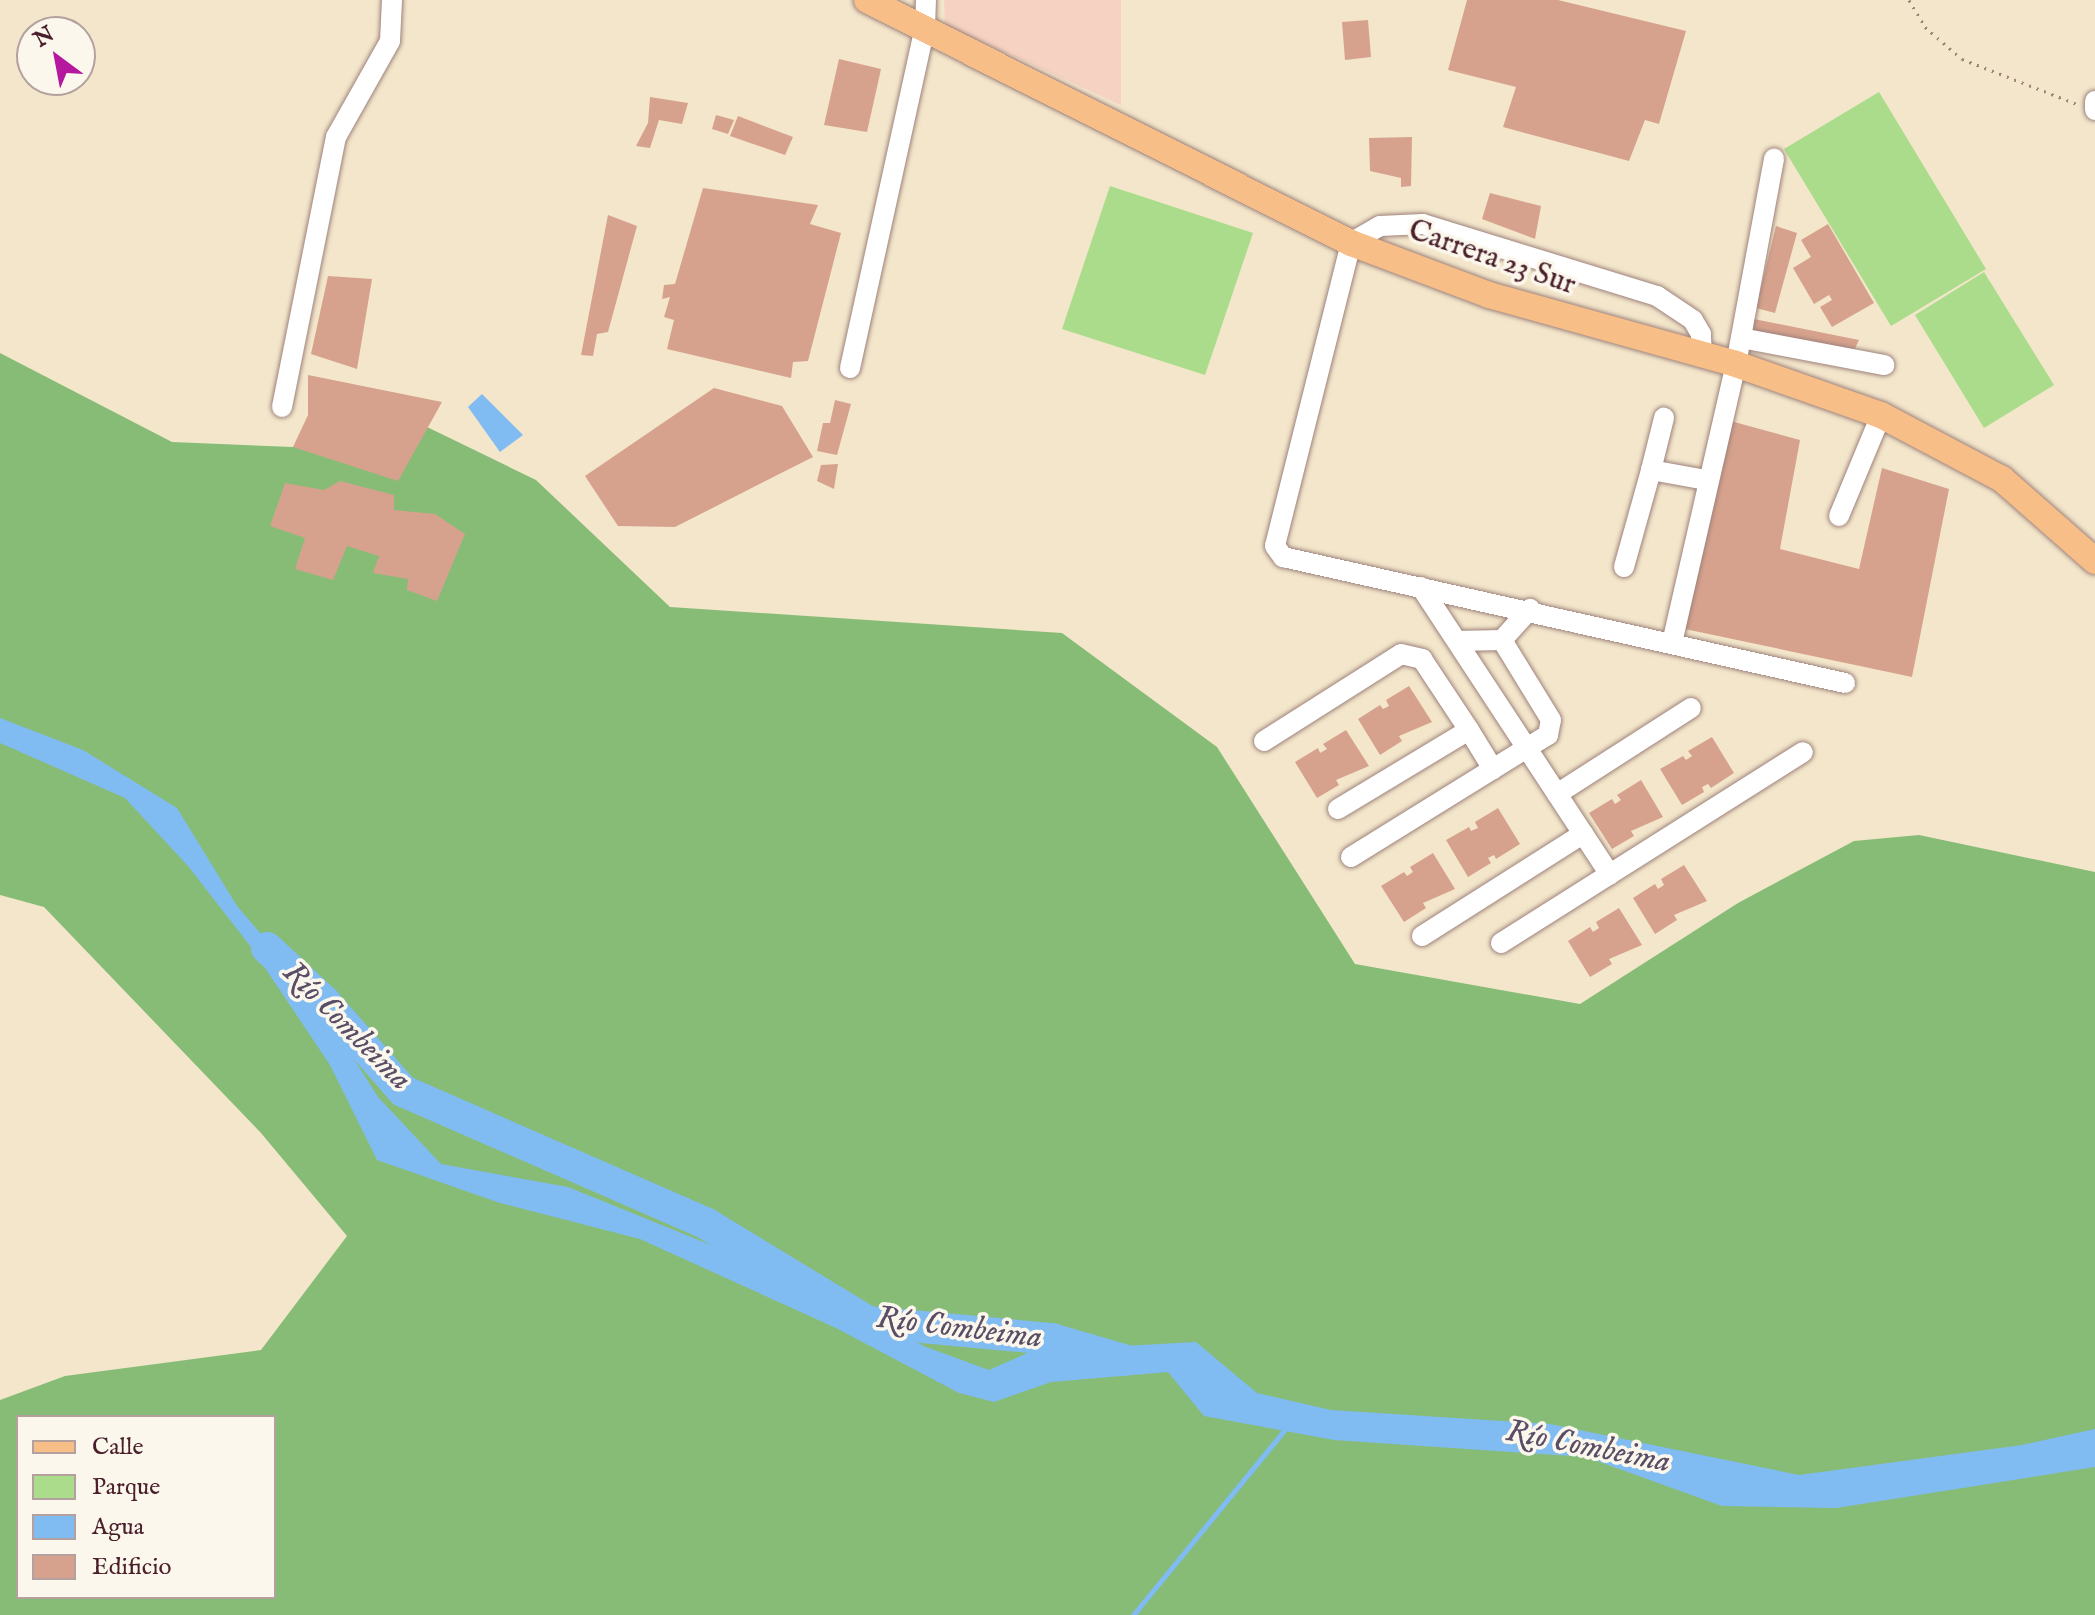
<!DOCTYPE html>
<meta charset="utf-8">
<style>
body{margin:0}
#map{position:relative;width:2095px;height:1615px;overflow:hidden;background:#f3e6cb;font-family:"IM FELL English",serif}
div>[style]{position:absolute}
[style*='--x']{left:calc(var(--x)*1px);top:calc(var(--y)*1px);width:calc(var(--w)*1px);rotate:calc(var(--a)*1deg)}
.built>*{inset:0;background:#f6d2c3}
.green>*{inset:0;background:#aadc8b}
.forest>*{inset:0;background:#87bc77}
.water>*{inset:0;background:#80bbf2}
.stream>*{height:5px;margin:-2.5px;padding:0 2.5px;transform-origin:2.5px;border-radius:2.5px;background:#80bbf2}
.river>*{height:32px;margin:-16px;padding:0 16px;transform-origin:16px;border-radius:16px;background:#80bbf2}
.building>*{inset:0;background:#d7a28d}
.path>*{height:3px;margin-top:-1.5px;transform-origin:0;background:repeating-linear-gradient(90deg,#9e827b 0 2px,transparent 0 8px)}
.roads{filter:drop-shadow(0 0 2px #9e827b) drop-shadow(0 0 2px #9e827b)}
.minor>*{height:20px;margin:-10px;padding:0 10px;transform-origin:10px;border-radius:10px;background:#fff}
.major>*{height:26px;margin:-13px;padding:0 13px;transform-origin:13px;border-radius:13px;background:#f7be87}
span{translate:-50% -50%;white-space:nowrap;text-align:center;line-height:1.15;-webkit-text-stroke:7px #fbf7ec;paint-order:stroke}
.street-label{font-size:30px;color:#4a1f2b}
.water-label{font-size:32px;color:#5a4e67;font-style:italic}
.legend{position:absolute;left:16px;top:1415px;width:260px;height:184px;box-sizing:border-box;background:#fbf7ec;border:2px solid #b4a19f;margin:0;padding:10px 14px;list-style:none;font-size:24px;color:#4a1f2b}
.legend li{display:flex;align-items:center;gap:16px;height:40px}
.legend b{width:40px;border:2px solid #b4a19f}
.north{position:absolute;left:16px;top:16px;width:80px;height:80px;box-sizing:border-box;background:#fbf7ec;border:2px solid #b4a19f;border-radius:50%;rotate:328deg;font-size:22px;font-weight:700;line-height:32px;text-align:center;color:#4a1f2b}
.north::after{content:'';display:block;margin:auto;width:28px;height:36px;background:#b5179e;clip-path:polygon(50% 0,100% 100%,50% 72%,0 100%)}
</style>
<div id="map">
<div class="built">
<i style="clip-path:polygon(944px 0,1121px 0,1121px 105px,945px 25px)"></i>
</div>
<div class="green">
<i style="clip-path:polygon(1879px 92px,1986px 269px,1891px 326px,1784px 149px)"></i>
<i style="clip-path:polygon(1110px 186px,1253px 233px,1205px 375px,1062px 329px)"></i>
<i style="clip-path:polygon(1984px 272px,2054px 385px,1984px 428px,1915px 315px)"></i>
</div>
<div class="forest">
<i style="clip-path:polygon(evenodd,0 353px,172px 442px,293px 447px,427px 427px,536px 480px,670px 607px,1062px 633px,1217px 747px,1355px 964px,1580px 1004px,1738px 903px,1854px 841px,1919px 835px,2095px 872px,2095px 1615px,0 1615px,0 1400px,65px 1376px,261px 1350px,347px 1236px,261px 1133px,44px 907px,0 895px,0 353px,18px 1417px,274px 1417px,274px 1597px,18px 1597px,18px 1417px)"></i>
</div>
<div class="water">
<i style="clip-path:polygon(482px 394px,523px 435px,500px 452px,468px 407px)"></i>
<i style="clip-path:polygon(0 718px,83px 750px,177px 808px,237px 906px,312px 993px,378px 1097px,441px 1164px,568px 1187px,748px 1260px,926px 1347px,989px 1370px,1032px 1351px,1196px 1342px,1257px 1393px,1331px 1410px,1550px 1424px,1799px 1475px,2022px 1445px,2095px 1429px,2095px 1467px,1836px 1508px,1722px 1506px,1586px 1457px,1334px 1440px,1204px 1416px,1168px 1372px,1051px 1382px,994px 1402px,959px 1393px,836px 1328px,640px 1239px,500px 1203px,377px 1160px,330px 1065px,251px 947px,188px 866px,125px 798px,0 743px)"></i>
</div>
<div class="stream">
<i style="--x:1133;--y:1615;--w:243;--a:-50.7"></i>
</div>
<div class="river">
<i style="--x:267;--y:948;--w:78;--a:42.9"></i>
<i style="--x:324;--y:1001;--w:120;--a:48.7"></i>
<i style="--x:403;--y:1091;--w:332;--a:23.6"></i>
<i style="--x:707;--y:1224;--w:188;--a:31.3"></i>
<i style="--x:868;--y:1322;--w:185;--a:5.3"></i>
<i style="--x:1052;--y:1339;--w:75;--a:16.3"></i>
</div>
<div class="building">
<i style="clip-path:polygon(1467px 0,1558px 0,1686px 31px,1659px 124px,1645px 120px,1629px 161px,1503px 127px,1516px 87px,1448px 70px)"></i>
<i style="clip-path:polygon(1368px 20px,1371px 57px,1345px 60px,1342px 22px)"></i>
<i style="clip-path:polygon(839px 59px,881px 69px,867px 132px,824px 125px)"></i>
<i style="clip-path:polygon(650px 97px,688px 103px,682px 124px,659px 120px,650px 148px,636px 146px,648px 123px)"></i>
<i style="clip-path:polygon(716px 115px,734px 120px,728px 134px,712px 129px)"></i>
<i style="clip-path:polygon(738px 116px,793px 137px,785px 155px,730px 136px)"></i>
<i style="clip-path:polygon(1412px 137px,1411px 186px,1401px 187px,1401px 178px,1370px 171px,1369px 138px)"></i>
<i style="clip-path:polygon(703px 188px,818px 205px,810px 224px,841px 233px,808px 361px,793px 362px,791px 378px,667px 349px,674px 320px,664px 317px,670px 297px,662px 299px,664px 285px,675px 284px)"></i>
<i style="clip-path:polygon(1490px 193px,1541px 206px,1535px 239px,1482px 219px)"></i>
<i style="clip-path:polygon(608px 215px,637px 226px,608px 332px,597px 334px,593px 356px,581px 355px)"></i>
<i style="clip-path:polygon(1828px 224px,1874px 303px,1832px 327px,1820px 307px,1832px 300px,1829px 295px,1814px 304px,1793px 268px,1811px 257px,1801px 240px)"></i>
<i style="clip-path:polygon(1776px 226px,1797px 233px,1775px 313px,1756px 308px)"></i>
<i style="clip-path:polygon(328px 276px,372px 279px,357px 369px,311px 354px)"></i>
<i style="clip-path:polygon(1749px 318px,1859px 340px,1851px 357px,1747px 333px)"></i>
<i style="clip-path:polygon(308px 375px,442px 402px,398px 481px,293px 447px,308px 415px)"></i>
<i style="clip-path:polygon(714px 388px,782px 406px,813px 457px,675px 527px,618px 526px,585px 476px)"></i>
<i style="clip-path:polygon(835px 400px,851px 404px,837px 455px,817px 451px,823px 423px,830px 423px)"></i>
<i style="clip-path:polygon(1727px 420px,1800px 440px,1780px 549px,1859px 569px,1882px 468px,1949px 489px,1912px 677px,1680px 628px)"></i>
<i style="clip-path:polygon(838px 464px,834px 489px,817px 481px,821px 465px)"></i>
<i style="clip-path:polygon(340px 481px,394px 495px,394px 510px,435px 514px,465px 534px,437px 601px,407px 590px,408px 579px,373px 573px,379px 556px,347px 546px,333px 580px,295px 569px,305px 538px,270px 526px,285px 483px,324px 490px)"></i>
<i style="clip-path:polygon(1409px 686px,1432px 722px,1399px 736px,1402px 741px,1380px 755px,1358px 719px,1380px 705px,1383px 709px,1389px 706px,1386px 700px)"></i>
<i style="clip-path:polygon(1346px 730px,1369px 766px,1336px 780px,1339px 785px,1317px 798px,1295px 762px,1318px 748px,1320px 753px,1327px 749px,1323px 744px)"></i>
<i style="clip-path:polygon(1712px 737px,1734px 773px,1711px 788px,1708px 784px,1702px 787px,1704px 792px,1682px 805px,1660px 769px,1683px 756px,1686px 760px,1692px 756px,1688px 751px)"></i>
<i style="clip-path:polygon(1641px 780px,1663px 817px,1631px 831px,1634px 836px,1612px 849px,1589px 813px,1612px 799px,1615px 804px,1621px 800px,1617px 795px)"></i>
<i style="clip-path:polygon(1498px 808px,1520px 844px,1496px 859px,1494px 855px,1488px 858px,1491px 863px,1468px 877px,1446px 840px,1469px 827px,1471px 831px,1478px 828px,1475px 822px)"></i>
<i style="clip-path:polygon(1433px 853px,1455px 889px,1423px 903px,1426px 908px,1404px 922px,1381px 886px,1404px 872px,1407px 876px,1413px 872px,1410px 867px)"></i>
<i style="clip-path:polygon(1684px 865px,1707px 901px,1674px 915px,1677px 920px,1655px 934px,1633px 898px,1655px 884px,1658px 889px,1664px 885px,1661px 879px)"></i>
<i style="clip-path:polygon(1619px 908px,1642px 945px,1609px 959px,1612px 964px,1590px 977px,1568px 941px,1590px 927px,1593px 932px,1599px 928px,1596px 922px)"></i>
</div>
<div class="path">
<i style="--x:1909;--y:0;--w:31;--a:59"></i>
<i style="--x:1925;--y:27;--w:49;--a:40.9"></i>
<i style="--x:1962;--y:59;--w:123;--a:21.4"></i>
</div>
<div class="roads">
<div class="minor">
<i style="--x:2095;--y:101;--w:9;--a:90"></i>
<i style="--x:1741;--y:338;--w:146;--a:10.7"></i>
<i style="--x:1702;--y:356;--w:22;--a:-93"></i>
<i style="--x:1701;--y:334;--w:16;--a:-120"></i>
<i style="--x:1693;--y:320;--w:43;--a:-146.3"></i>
<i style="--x:1657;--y:296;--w:245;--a:-162.9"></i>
<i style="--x:1423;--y:224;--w:43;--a:177.3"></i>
<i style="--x:1380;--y:226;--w:34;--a:150"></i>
<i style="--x:1351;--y:243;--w:312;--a:104.1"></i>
<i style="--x:1275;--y:546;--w:14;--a:54"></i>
<i style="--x:1283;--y:557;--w:576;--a:12.64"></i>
<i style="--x:850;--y:368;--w:348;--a:-77.6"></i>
<i style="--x:925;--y:28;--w:28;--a:-88"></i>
<i style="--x:282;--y:407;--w:275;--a:-78.7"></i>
<i style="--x:336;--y:137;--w:110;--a:-60.6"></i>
<i style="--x:390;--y:41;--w:41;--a:-87.2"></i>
<i style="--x:1651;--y:470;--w:54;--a:-76"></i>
<i style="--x:1839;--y:516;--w:109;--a:-67.4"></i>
<i style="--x:1624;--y:567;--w:101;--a:-74.4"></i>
<i style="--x:1651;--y:470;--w:56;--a:10.3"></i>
<i style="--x:1421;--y:587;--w:344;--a:56.7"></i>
<i style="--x:1457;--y:641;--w:45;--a:-1.3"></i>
<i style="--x:1502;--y:640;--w:42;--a:-47.9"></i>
<i style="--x:1672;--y:643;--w:286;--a:-77.1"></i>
<i style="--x:1736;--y:364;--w:209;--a:-79.5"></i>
<i style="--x:1264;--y:741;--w:162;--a:-32.4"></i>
<i style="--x:1401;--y:654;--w:22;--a:13"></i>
<i style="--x:1422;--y:659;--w:85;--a:56.5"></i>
<i style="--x:1557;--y:794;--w:159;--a:-32.7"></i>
<i style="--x:1338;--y:809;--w:153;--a:-31.1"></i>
<i style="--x:1469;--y:730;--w:46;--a:58.4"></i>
<i style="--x:1351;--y:857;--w:232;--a:-31.8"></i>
<i style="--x:1548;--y:735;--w:15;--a:-79"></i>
<i style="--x:1551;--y:720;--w:94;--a:-121.5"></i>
<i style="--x:1422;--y:936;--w:191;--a:-32.4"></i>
<i style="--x:1501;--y:943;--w:357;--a:-32.3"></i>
</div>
<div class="major">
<i style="--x:867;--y:0;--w:542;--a:26.66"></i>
<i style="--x:1351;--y:243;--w:147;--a:20.6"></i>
<i style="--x:1489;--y:295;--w:256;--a:15.6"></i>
<i style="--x:1736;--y:364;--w:154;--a:19.4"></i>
<i style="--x:1881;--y:415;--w:137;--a:27.9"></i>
<i style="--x:2002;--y:479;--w:124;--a:41.4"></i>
</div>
</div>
<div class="street-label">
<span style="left:1492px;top:258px;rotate:19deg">Carrera 23 Sur</span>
</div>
<div class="water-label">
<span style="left:346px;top:1027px;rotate:45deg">Río Combeima</span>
<span style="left:959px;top:1329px;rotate:7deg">Río Combeima</span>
<span style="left:1588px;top:1448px;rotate:11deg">Río Combeima</span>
</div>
<ul class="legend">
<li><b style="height:10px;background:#f7be87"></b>Calle</li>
<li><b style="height:22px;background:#aadc8b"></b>Parque</li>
<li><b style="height:22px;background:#80bbf2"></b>Agua</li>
<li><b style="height:22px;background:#d7a28d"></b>Edificio</li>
</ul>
<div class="north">N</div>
</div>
